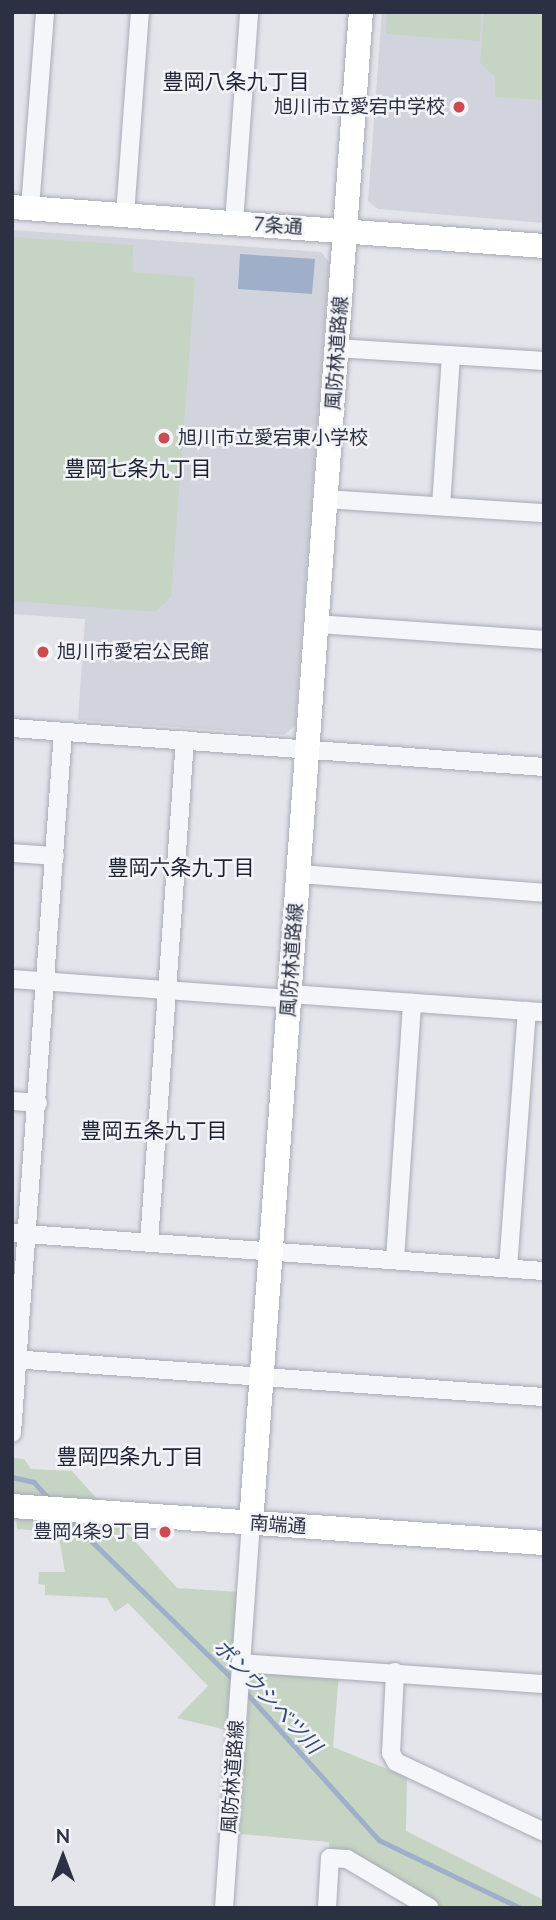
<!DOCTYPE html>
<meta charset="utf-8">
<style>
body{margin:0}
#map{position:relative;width:556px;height:1920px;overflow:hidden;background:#e3e5eb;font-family:Mulish,"Noto Sans JP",sans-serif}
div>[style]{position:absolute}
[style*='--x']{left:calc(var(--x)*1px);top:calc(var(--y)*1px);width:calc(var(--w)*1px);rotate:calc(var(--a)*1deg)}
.built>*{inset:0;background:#d1d4dc}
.green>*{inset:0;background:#c6d4c4}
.water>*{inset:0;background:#9fafca}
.stream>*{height:4.5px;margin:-2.25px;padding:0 2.25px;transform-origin:2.25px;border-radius:2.25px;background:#9fafca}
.roads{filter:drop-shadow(0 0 2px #a8abb5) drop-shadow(0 0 2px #a8abb5)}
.street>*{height:18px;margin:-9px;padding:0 9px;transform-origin:9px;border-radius:9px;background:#f5f6f9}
.secondary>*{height:24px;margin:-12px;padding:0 12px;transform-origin:12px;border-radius:12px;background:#fff}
.dots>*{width:19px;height:19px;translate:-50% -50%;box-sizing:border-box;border:4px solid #f2f4f8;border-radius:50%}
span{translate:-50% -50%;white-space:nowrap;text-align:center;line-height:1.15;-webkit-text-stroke:5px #f2f4f8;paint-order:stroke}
.poi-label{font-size:19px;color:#2b3142}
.right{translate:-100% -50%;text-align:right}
.left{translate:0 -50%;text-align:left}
.street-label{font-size:19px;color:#2b3142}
.neighbourhood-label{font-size:21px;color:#1d2233}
.water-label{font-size:21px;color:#354c76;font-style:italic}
.frame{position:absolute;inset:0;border:14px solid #2b3142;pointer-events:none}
.north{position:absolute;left:28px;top:1822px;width:70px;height:70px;-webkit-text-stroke:5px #f2f4f8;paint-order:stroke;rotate:0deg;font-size:19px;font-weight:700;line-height:28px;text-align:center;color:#2b3142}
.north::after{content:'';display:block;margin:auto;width:24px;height:32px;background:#2b3142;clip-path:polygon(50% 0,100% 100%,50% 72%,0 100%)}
</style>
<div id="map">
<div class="built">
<i style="clip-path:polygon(382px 12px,544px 12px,544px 223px,378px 209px,368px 201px)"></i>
<i style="clip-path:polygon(12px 230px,321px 252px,329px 262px,295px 726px,284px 735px,78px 720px,85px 619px,12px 614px)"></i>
</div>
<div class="green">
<i style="clip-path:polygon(387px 12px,481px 12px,480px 41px,386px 34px)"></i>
<i style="clip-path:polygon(484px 12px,544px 12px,544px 100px,495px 97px,495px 77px,480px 63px)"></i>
<i style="clip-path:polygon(12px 237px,133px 245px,132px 272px,195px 277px,171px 597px,155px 612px,12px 601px)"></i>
<i style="clip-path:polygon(12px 1458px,24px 1459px,31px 1469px,72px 1471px,177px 1588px,239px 1592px,230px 1731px,177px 1718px,208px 1686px,128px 1603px,115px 1612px,107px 1598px,45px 1595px,45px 1585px,38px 1584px,39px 1572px,65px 1572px,58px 1532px,17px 1529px)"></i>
<i style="clip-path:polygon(251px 1667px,339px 1674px,333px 1747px,407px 1777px,406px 1831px,544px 1900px,544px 1908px,430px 1908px,330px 1858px,329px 1842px,240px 1834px)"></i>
</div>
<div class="water">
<i style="clip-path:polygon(240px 254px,315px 259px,312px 294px,238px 289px)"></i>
</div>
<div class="stream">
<i style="--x:12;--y:1477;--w:23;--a:13"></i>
<i style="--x:34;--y:1482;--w:24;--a:48"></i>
<i style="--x:69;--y:1519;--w:232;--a:44.3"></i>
<i style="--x:244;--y:1690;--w:202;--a:48"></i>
<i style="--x:379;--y:1840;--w:157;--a:25.6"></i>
</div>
<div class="roads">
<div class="street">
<i style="--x:30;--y:208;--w:197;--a:-85.6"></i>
<i style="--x:125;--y:215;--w:204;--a:-85.8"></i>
<i style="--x:234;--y:223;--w:212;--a:-85.9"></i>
<i style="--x:337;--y:348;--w:207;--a:3.6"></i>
<i style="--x:326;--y:499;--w:218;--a:3.7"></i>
<i style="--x:441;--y:506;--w:151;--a:-86.2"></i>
<i style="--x:317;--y:624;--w:228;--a:4"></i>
<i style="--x:12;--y:728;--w:533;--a:4.19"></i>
<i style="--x:12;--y:853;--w:43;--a:4"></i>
<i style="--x:299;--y:874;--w:246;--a:4.4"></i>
<i style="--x:12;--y:979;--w:278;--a:4.1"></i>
<i style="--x:290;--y:994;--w:255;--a:4.1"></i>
<i style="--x:12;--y:1101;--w:26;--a:4"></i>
<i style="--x:12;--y:1233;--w:533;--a:4.09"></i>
<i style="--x:149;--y:1242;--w:503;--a:-85.9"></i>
<i style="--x:395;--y:1260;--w:258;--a:-86.2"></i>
<i style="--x:508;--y:1268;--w:258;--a:-85.8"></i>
<i style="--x:12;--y:1359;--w:533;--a:4.09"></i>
<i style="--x:12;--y:1433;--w:703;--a:-85.84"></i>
<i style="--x:241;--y:1663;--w:304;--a:4"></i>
<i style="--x:395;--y:1672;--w:81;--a:92.8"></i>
<i style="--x:391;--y:1753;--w:10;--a:61"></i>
<i style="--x:396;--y:1762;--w:164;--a:25.3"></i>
<i style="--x:224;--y:1908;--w:386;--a:-86"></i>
<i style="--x:327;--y:1908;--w:50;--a:-86.6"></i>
<i style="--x:330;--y:1858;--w:17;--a:3"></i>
<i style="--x:347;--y:1859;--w:96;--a:30.6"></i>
</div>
<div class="secondary">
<i style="--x:12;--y:207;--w:533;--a:4.19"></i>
<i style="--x:12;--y:1506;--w:533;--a:3.98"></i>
<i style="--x:251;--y:1523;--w:1515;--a:-85.84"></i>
</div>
</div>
<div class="dots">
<i style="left:459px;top:107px;background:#cc4b51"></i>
<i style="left:164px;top:438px;background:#cc4b51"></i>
<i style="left:43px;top:652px;background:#cc4b51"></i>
<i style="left:165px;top:1532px;background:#cc4b51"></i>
</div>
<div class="poi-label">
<span class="right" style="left:445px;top:107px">旭川市立愛宕中学校</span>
<span class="left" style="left:178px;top:438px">旭川市立愛宕東小学校</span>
<span class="left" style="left:57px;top:652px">旭川市愛宕公民館</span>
<span class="right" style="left:151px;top:1532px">豊岡4条9丁目</span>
</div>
<div class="street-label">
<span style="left:278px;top:226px;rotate:4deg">7条通</span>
<span style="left:337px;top:353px;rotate:-86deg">風防林道路線</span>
<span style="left:292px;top:960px;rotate:-86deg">風防林道路線</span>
<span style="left:278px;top:1525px;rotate:4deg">南端通</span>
<span style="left:233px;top:1777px;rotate:-86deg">風防林道路線</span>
</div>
<div class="neighbourhood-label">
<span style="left:236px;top:81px">豊岡八条九丁目</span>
<span style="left:138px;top:468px">豊岡七条九丁目</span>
<span style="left:181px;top:867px">豊岡六条九丁目</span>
<span style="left:154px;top:1130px">豊岡五条九丁目</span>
<span style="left:130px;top:1456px">豊岡四条九丁目</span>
</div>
<div class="water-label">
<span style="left:268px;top:1696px;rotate:47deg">ポンウシベツ川</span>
</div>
<div class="frame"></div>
<div class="north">N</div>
</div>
